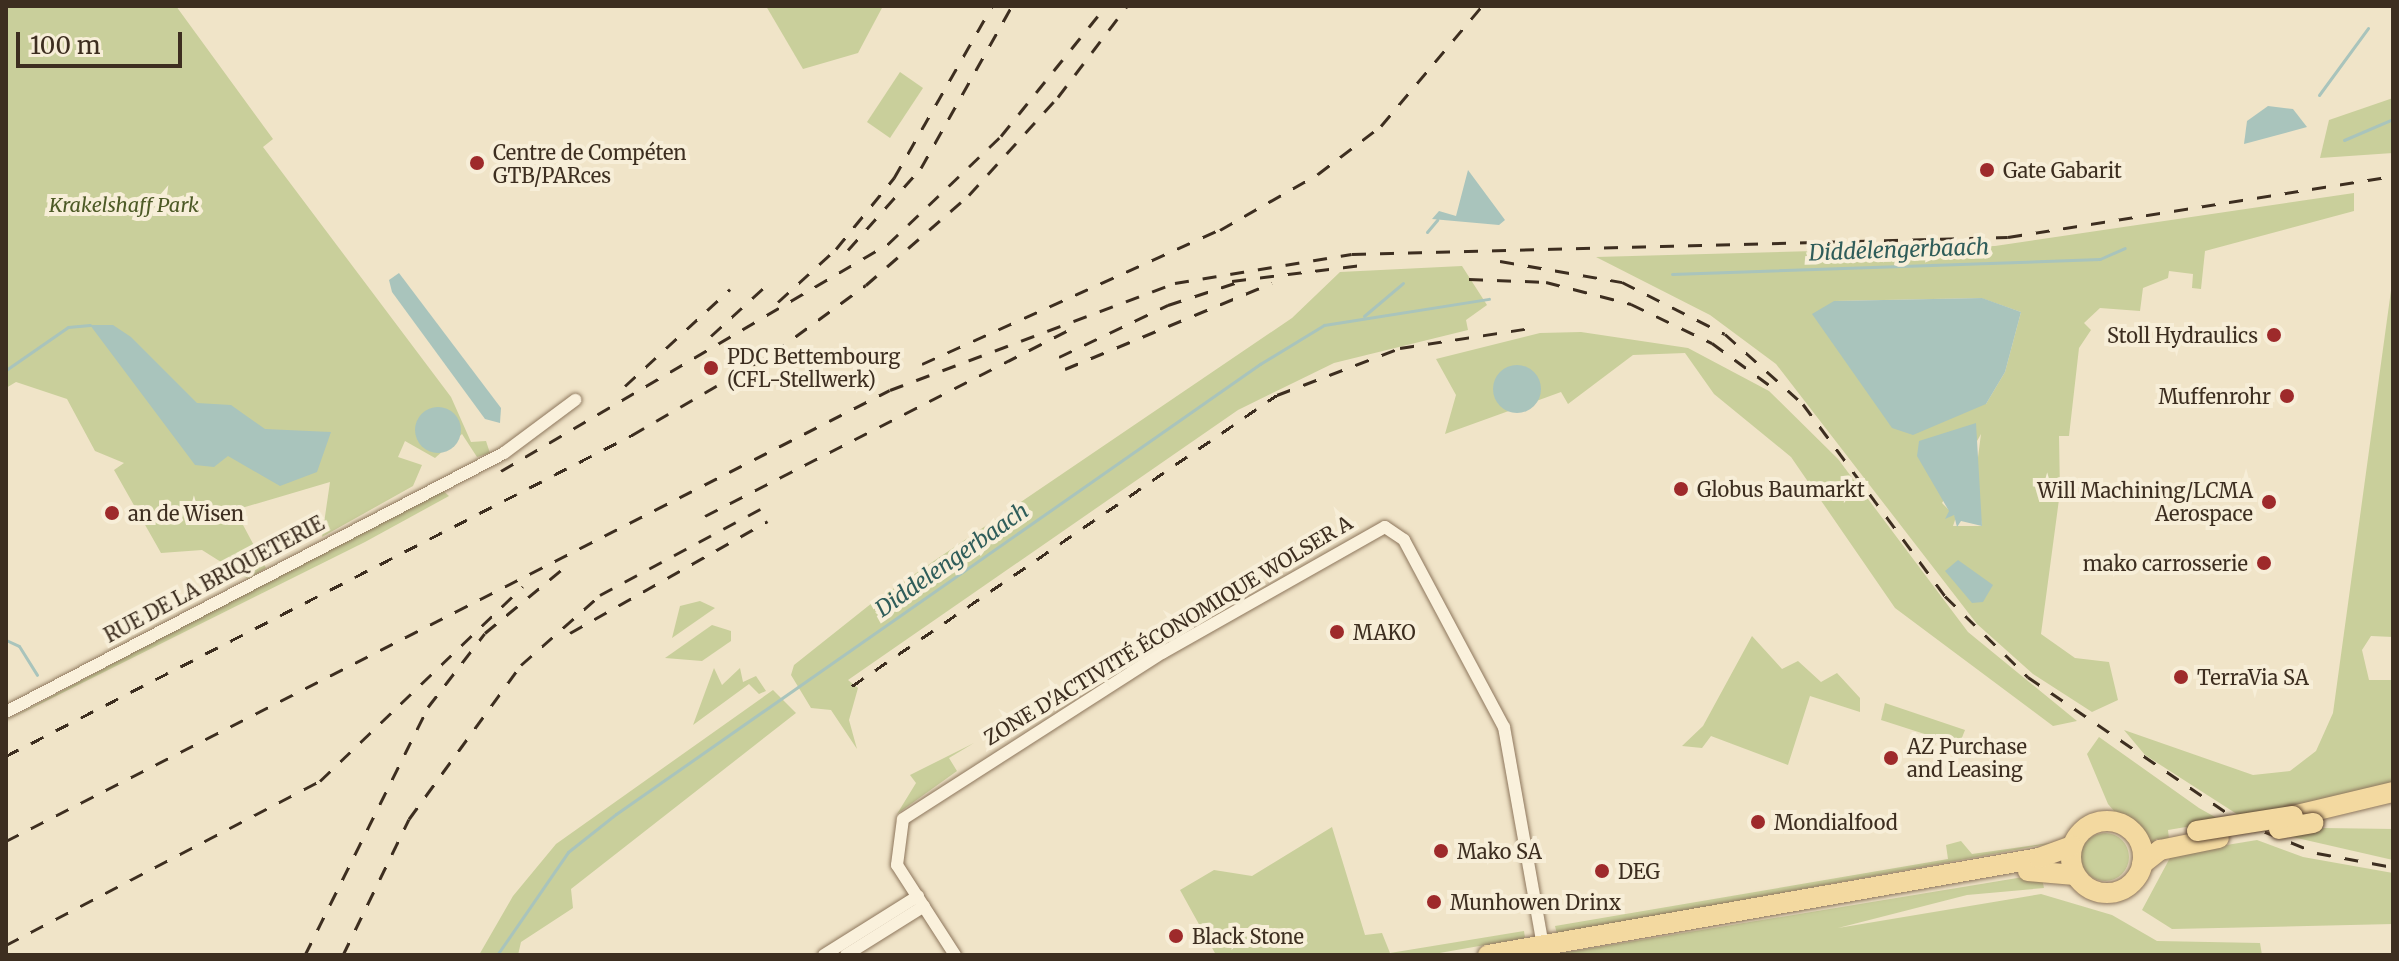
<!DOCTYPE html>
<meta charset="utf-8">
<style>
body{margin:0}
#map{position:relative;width:2399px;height:961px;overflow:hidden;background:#f0e4c8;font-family:Merriweather,serif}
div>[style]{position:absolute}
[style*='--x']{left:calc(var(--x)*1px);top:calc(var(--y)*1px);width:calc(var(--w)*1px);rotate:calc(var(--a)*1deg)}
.green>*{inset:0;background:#c9cf9b}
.round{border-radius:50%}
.water>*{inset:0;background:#a9c4bc}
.stream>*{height:3px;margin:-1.5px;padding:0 1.5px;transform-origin:1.5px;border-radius:1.5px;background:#a9c4bc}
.roads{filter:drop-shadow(0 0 2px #8d765c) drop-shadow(0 0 2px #8d765c)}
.street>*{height:12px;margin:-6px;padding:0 6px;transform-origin:6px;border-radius:6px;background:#faf1dc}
.primary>*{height:20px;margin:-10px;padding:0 10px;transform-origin:10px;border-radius:10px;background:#f3d9a0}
.primary>.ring{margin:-10px;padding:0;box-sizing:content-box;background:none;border:20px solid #f3d9a0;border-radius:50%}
.rail>*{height:3px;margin-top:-1.5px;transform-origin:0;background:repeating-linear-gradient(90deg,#3d2e20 0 14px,transparent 0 28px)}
.bridges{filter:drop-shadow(0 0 2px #5b4430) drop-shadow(0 0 2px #5b4430)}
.primary-bridge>*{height:20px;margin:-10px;padding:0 10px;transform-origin:10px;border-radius:10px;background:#f3d9a0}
.dots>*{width:22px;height:22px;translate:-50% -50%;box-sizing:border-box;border:4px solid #f7eed8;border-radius:50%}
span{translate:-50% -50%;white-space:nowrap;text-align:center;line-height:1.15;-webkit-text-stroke:8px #f7eed8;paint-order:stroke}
.poi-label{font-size:20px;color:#3d2e20}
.left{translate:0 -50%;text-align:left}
.right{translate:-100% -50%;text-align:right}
.park-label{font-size:20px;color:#4d5a26;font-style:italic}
.street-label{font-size:20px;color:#3d2e20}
.water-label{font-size:22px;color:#2f5d5a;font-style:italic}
.frame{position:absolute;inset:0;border:8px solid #3d2e20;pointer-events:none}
.scale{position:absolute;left:16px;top:32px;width:166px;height:36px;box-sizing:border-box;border:4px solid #3d2e20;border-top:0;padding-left:10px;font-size:24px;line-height:28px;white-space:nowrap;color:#3d2e20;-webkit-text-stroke:6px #f7eed8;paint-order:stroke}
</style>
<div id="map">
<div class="green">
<i style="clip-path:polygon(6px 6px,176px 6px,273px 139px,263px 147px,451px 397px,471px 442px,486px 441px,490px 453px,477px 457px,462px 434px,435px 458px,405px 441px,398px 457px,422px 465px,413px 486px,322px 537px,330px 482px,235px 510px,266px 568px,248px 579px,202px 550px,161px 553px,114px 470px,124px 463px,95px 451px,67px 399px,16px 382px,6px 388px)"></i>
<i style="clip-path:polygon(766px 6px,883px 6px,858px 53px,803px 69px)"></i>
<i style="clip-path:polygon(900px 72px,923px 88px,890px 138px,867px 122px)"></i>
<i style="clip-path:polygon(2393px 98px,2393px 153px,2320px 158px,2329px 120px)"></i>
<i style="clip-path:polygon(evenodd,2354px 193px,2354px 211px,2205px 251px,2201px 289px,2192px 288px,2193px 274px,2169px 271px,2168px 278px,2143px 288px,2140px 311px,2100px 308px,2084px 323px,2091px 330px,2079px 348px,2069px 436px,2059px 436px,2060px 492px,2041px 634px,2075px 658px,2109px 662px,2118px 700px,2092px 712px,2033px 674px,1977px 624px,1776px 364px,1710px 315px,1596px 257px,1995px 246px,2354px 193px,1981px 298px,2021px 312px,2005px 372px,1986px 404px,1834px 301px,1981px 298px,2354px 193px,1981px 434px,1975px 480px,1982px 526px,1953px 526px,1956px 517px,1942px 503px,1981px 434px)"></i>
<i style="clip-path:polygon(1462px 266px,1487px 305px,1466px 320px,1468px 330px,1334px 363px,1238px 410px,848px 680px,858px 688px,849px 720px,857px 749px,831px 710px,811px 708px,791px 675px,794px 665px,872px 603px,1292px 318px,1340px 272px)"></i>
<i style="clip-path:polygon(2393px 276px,2393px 637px,2371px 636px,2362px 650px,2369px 680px,2393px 680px,2393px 786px,2243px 818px,2145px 755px,2124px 730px,2253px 775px,2290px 771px,2316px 751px,2333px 713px)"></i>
<i style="clip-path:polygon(1581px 332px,1688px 348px,1769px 391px,1838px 459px,1968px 632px,2077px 721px,2053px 726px,1895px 608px,1791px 457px,1714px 394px,1685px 353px,1633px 355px,1568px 404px,1561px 392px,1445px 434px,1456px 395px,1436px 359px,1540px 333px)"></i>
<i style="clip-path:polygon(440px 488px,449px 496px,365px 542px,6px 721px)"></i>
<i style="clip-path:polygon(700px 601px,715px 608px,672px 638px,680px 606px)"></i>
<i style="clip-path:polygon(712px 625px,731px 631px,731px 641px,702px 661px,665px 658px)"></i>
<i style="clip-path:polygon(1752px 636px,1782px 669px,1798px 661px,1821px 682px,1837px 673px,1860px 698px,1860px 712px,1810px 696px,1788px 765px,1711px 736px,1702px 748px,1682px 746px,1703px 726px)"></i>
<i style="clip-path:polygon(714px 668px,722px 685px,740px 668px,743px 682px,756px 676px,766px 691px,759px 694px,749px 684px,693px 725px)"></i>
<i style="clip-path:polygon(773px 690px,796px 713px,571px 889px,573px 908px,521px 942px,518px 955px,479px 955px,513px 896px,556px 844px)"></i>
<i style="clip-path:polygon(1885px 703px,1965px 730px,1959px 745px,1881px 720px)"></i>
<i style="clip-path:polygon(2099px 737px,2199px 808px,2222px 821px,2168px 830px,2169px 839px,2156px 839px,2149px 851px,2108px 804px,2087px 754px)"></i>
<i style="clip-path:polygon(974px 743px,949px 758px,957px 771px,897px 814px,916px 783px,910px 775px)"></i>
<i style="clip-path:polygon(1332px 827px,1365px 935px,1382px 933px,1390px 953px,1524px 931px,1525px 938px,1428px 955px,1216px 955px,1180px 890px,1214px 870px,1252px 876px)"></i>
<i style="clip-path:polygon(2324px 828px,2393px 829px,2393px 860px,2284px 835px)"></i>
<i class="round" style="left:2081px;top:833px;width:48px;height:48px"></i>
<i style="clip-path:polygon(2257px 840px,2303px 857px,2393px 873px,2393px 924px,2172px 929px,2142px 910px,2172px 854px)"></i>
<i style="clip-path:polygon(1961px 841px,1972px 854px,2064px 841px,1557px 934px,1555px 926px,1948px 859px,1946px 845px)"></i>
<i style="clip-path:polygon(2041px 874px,2044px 888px,1967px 895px,1838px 928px,2041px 894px,2112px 915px,2157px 941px,2260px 943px,2262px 955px,1550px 955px)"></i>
</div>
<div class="water">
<i style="clip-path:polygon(2268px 106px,2293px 109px,2307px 127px,2244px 144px,2247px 121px)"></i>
<i style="clip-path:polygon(1468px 170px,1505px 220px,1499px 225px,1432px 219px,1439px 211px,1456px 216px)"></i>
<i style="clip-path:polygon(399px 273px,501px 408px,500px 423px,485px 419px,392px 292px,389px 280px)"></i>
<i style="clip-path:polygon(1982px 298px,2021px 312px,2005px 372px,1986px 404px,1913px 435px,1892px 428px,1812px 314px,1834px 301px)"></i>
<i style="clip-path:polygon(90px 325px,113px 325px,131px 337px,197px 403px,231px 405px,265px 429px,331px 432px,317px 472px,280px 486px,228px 456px,214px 467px,195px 465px)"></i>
<i class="round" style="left:1493px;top:365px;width:48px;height:48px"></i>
<i class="round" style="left:415px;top:407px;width:46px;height:46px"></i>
<i style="clip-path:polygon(1976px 423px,1982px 526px,1961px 521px,1957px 527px,1954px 515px,1945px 519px,1949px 511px,1917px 456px,1919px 441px)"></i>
<i style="clip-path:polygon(1958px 560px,1993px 585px,1983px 602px,1972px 603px,1945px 571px)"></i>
</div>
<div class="stream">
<i style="--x:2319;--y:95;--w:83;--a:-53.8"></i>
<i style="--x:2344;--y:140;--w:53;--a:-23.2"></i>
<i style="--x:1427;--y:232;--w:16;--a:-50"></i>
<i style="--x:1672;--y:274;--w:428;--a:-2"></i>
<i style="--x:2100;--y:259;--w:27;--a:-24"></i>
<i style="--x:1364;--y:316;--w:51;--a:-40.2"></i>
<i style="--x:6;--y:370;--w:75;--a:-34.7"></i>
<i style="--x:68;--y:327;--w:22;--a:-5"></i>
<i style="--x:6;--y:640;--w:14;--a:25"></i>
<i style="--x:19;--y:646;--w:34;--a:58"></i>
<i style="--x:497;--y:955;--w:125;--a:-55.4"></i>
<i style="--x:568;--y:852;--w:61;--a:-38.4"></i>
<i style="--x:616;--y:814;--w:786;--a:-34.94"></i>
<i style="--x:1260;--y:364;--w:75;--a:-31.4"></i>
<i style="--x:1324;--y:325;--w:167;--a:-9"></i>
</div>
<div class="roads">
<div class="street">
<i style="--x:6;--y:712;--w:561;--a:-27.48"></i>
<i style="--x:504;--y:453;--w:89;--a:-36.7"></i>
<i style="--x:824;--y:955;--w:111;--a:-32.1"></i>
<i style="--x:846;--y:955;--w:92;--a:-32.1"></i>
<i style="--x:955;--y:955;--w:107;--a:-122.8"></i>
<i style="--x:897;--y:865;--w:46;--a:-82.6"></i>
<i style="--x:903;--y:819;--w:308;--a:-32.7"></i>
<i style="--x:1162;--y:653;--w:256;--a:-29.5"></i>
<i style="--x:1385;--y:527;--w:23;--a:34"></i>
<i style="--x:1404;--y:540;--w:212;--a:61.9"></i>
<i style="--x:1504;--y:727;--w:222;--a:79.9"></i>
</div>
<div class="primary">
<i style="--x:2293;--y:816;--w:103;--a:-13.5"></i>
<i class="ring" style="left:2071px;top:821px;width:52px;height:52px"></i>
<i style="--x:2142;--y:864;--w:23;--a:-38"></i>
<i style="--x:2160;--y:850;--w:60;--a:-11.5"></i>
<i style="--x:2028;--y:871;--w:47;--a:4.9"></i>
<i style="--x:1488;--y:955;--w:559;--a:-9.98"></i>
<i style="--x:2039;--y:858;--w:35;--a:-20"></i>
</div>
</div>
<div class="rail">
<i style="--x:1220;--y:230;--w:113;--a:-29.7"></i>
<i style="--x:1318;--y:174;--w:79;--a:-37.3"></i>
<i style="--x:1381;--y:126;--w:157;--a:-49.9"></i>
<i style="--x:848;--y:250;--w:110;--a:-48.3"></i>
<i style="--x:921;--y:168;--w:186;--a:-60.7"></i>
<i style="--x:1500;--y:261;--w:124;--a:9.8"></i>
<i style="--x:1622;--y:282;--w:115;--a:26.8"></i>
<i style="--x:1725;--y:334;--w:105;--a:41.9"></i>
<i style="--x:1803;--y:404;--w:239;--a:53.5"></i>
<i style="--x:1945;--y:596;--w:116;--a:44.3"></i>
<i style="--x:2028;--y:677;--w:255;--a:34.3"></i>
<i style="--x:2239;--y:821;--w:84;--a:22.3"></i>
<i style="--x:2317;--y:853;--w:77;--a:10.4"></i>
<i style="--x:1469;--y:279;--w:77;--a:2.2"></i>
<i style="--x:1546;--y:282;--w:88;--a:14.5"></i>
<i style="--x:1631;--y:304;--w:90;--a:25.7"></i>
<i style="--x:1712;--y:343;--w:74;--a:36.3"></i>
<i style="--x:1232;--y:281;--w:139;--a:-7"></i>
<i style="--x:778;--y:302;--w:79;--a:-42.4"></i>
<i style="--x:836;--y:249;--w:92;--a:-50.8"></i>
<i style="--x:894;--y:178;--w:198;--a:-60.3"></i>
<i style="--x:711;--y:336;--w:81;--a:-42.5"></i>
<i style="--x:1059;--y:357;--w:121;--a:-25.5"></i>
<i style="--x:1168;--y:305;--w:80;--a:-18.2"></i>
<i style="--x:922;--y:364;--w:336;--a:-24.3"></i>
<i style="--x:1065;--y:369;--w:224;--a:-22.6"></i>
<i style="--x:625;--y:386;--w:143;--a:-42.7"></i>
<i style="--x:501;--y:471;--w:449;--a:-30.4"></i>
<i style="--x:888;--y:244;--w:156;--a:-43.7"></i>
<i style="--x:1001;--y:136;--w:167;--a:-51.1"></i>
<i style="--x:705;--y:516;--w:413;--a:-27.1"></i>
<i style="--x:570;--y:633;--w:227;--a:-29.5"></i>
<i style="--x:852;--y:686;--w:515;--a:-34.4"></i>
<i style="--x:1277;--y:395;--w:132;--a:-20.9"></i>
<i style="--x:1400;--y:348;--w:133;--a:-8.7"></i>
<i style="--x:6;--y:756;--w:704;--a:-27.15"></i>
<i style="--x:632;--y:435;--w:163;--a:-30.2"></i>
<i style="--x:773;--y:353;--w:115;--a:-36.2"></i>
<i style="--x:866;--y:285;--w:137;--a:-41.1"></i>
<i style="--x:969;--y:195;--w:132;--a:-47.8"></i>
<i style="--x:1058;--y:97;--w:114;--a:-52.8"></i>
<i style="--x:6;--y:841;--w:992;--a:-27.03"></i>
<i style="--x:890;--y:390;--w:304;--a:-20.6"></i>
<i style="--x:1175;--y:283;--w:179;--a:-9.3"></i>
<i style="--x:1352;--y:254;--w:656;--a:-1.48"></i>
<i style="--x:2008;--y:237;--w:390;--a:-9"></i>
<i style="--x:6;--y:945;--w:354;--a:-27.6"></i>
<i style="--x:320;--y:781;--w:281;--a:-43.8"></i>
<i style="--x:24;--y:955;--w:42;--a:0"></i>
<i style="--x:305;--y:955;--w:277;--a:-63.6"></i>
<i style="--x:428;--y:707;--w:93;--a:-52.4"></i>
<i style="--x:485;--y:633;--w:105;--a:-39.6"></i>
<i style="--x:343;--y:955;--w:151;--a:-64.1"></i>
<i style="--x:409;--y:819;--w:190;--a:-54"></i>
<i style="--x:521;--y:665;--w:106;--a:-41.5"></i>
<i style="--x:600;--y:595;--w:184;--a:-28.2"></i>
</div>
<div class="bridges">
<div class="primary-bridge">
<i style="--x:2279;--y:829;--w:35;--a:-10"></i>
<i style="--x:2197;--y:831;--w:97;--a:-8.9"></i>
</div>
</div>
<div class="dots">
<i style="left:477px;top:163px;background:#9e2a2b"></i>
<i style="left:1987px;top:170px;background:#9e2a2b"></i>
<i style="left:2274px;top:335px;background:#9e2a2b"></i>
<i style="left:711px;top:368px;background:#9e2a2b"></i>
<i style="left:2287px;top:396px;background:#9e2a2b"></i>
<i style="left:1681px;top:489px;background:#9e2a2b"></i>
<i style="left:2269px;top:502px;background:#9e2a2b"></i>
<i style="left:112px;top:513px;background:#9e2a2b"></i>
<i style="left:2264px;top:563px;background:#9e2a2b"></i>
<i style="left:1337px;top:632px;background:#9e2a2b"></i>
<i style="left:2181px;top:677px;background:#9e2a2b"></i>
<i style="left:1891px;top:758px;background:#9e2a2b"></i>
<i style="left:1758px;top:822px;background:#9e2a2b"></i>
<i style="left:1441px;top:851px;background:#9e2a2b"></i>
<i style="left:1602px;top:871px;background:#9e2a2b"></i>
<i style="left:1434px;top:902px;background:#9e2a2b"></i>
<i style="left:1176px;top:936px;background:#9e2a2b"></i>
</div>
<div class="poi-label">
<span class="left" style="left:493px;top:164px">Centre de Compéten<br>GTB/PARces</span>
<span class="left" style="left:2003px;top:170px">Gate Gabarit</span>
<span class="right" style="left:2258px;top:335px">Stoll Hydraulics</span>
<span class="left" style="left:727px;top:368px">PDC Bettembourg<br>(CFL-Stellwerk)</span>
<span class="right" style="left:2271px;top:396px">Muffenrohr</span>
<span class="left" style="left:1697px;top:489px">Globus Baumarkt</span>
<span class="right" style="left:2253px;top:502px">Will Machining/LCMA<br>Aerospace</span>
<span class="left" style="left:128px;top:513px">an de Wisen</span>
<span class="right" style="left:2248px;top:563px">mako carrosserie</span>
<span class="left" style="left:1353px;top:632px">MAKO</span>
<span class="left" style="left:2197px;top:677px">TerraVia SA</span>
<span class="left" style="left:1907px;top:758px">AZ Purchase<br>and Leasing</span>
<span class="left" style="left:1774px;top:822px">Mondialfood</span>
<span class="left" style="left:1457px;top:851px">Mako SA</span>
<span class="left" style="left:1618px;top:871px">DEG</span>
<span class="left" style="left:1450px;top:902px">Munhowen Drinx</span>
<span class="left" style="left:1192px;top:936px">Black Stone</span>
</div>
<div class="park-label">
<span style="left:124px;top:204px">Krakelshaff Park</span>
</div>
<div class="street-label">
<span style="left:214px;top:579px;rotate:-28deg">RUE DE LA BRIQUETERIE</span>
<span style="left:1168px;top:630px;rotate:-31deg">ZONE D'ACTIVITÉ ÉCONOMIQUE WOLSER A</span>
</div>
<div class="water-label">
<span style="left:1899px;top:250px;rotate:-2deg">Diddelengerbaach</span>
<span style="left:952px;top:560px;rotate:-35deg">Diddelengerbaach</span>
</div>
<div class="frame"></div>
<div class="scale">100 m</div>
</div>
